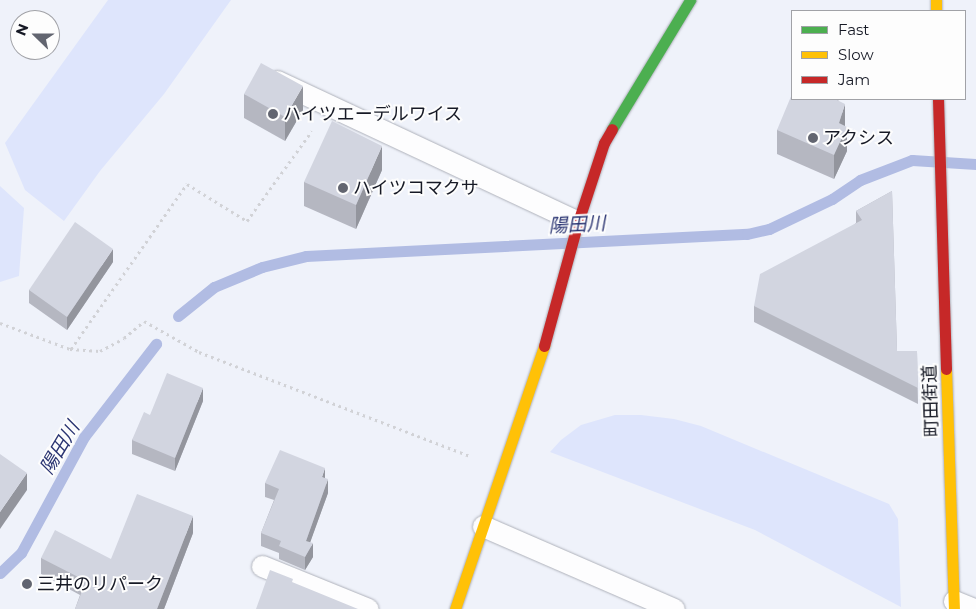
<!DOCTYPE html>
<meta charset="utf-8">
<style>
body{margin:0}
#map{position:relative;width:976px;height:609px;overflow:hidden;background:#eff2fa;font-family:Montserrat,"Noto Sans JP",sans-serif}
div>[style]{position:absolute}
[style*='--x']{left:calc(var(--x)*1px);top:calc(var(--y)*1px);width:calc(var(--w)*1px);rotate:calc(var(--a)*1deg)}
.green>*{inset:0;background:#dee5fc}
.stream>*{height:11px;margin:-5.5px;padding:0 5.5px;transform-origin:5.5px;border-radius:5.5px;background:#b1bce3}
.path>*{height:3px;margin-top:-1.5px;transform-origin:0;background:repeating-linear-gradient(90deg,#d1d2d6 0 2.5px,transparent 0 6.5px)}
.roads{filter:drop-shadow(0 0 1px #aeb1ba) drop-shadow(0 0 1px #aeb1ba)}
.lane>*{height:21px;margin:-10.5px;padding:0 10.5px;transform-origin:10.5px;border-radius:10.5px;background:#fdfdfe}
.fast>*{height:11px;margin:-5.5px;padding:0 5.5px;transform-origin:5.5px;border-radius:5.5px;background:#4caf50}
.slow>*{height:11px;margin:-5.5px;padding:0 5.5px;transform-origin:5.5px;border-radius:5.5px;background:#ffc107}
.jam>*{height:11px;margin:-5.5px;padding:0 5.5px;transform-origin:5.5px;border-radius:5.5px;background:#c62828}
.wall>*{inset:0;background:#b5b7c1}
.shaded-wall>*{inset:0;background:#93959d}
.building>*{inset:0;background:#d2d5e0}
.dots>*{width:14px;height:14px;translate:-50% -50%;box-sizing:border-box;border:2px solid #fdfdfd;border-radius:50%}
span{translate:-50% -50%;white-space:nowrap;text-align:center;line-height:1.15;-webkit-text-stroke:4px #fdfdfd;paint-order:stroke}
.poi-label{font-size:18px;color:#161925}
.left{translate:0 -50%;text-align:left}
.street-label{font-size:18px;color:#161925}
.water-label{font-size:19px;color:#2a3472;font-style:italic}
.legend{position:absolute;left:791px;top:10px;width:175px;height:90px;box-sizing:border-box;background:#fdfdfd;border:1px solid #a1a2a7;margin:0;padding:6px 9px;list-style:none;font-size:15px;color:#161925}
.legend li{display:flex;align-items:center;gap:10px;height:25px}
.legend b{width:25px;border:1px solid #a1a2a7}
.north{position:absolute;left:10px;top:10px;width:50px;height:50px;box-sizing:border-box;background:#fdfdfd;border:1px solid #a1a2a7;border-radius:50%;rotate:292deg;font-size:14px;font-weight:700;line-height:20px;text-align:center;color:#161925}
.north::after{content:'';display:block;margin:auto;width:18px;height:22px;background:#626570;clip-path:polygon(50% 0,100% 100%,50% 72%,0 100%)}
</style>
<div id="map">
<div class="green">
<i style="clip-path:polygon(108px 0,231px 0,164px 94px,100px 171px,64px 221px,25px 190px,5px 143px)"></i>
<i style="clip-path:polygon(0 186px,24px 208px,19px 276px,0 282px)"></i>
<i style="clip-path:polygon(615px 415px,641px 415px,674px 419px,701px 426px,889px 504px,898px 519px,901px 607px,755px 530px,550px 452px,561px 440px,581px 425px)"></i>
</div>
<div class="stream">
<i style="--x:178;--y:316;--w:46;--a:-38.9"></i>
<i style="--x:214;--y:287;--w:52;--a:-22.6"></i>
<i style="--x:262;--y:267;--w:45;--a:-14"></i>
<i style="--x:306;--y:256;--w:442;--a:-2.9"></i>
<i style="--x:747;--y:234;--w:23;--a:-13"></i>
<i style="--x:769;--y:229;--w:70;--a:-25.5"></i>
<i style="--x:832;--y:199;--w:34;--a:-34"></i>
<i style="--x:860;--y:180;--w:56;--a:-21"></i>
<i style="--x:912;--y:160;--w:64;--a:3.6"></i>
<i style="--x:0;--y:573;--w:29;--a:-44"></i>
<i style="--x:21;--y:553;--w:132;--a:-61.5"></i>
<i style="--x:84;--y:437;--w:118;--a:-52.3"></i>
</div>
<div class="path">
<i style="--x:0;--y:323;--w:75;--a:20.4"></i>
<i style="--x:70;--y:349;--w:30;--a:4"></i>
<i style="--x:100;--y:351;--w:27;--a:-28"></i>
<i style="--x:124;--y:338;--w:26;--a:-40"></i>
<i style="--x:144;--y:321;--w:63;--a:29.4"></i>
<i style="--x:199;--y:352;--w:292;--a:21"></i>
<i style="--x:71;--y:349;--w:202;--a:-54.9"></i>
<i style="--x:187;--y:184;--w:70;--a:31.7"></i>
<i style="--x:247;--y:221;--w:111;--a:-54.2"></i>
</div>
<div class="roads">
<div class="lane">
<i style="--x:277;--y:81;--w:332;--a:25.1"></i>
<i style="--x:483;--y:526;--w:208;--a:23.5"></i>
<i style="--x:262;--y:566;--w:114;--a:22.1"></i>
<i style="--x:954;--y:601;--w:22;--a:22"></i>
</div>
<div class="fast">
<i style="--x:612;--y:129;--w:151;--a:-58.8"></i>
</div>
<div class="slow">
<i style="--x:936;--y:0;--w:11;--a:90"></i>
<i style="--x:946;--y:369;--w:240;--a:88.1"></i>
<i style="--x:455;--y:609;--w:278;--a:-71.3"></i>
</div>
<div class="jam">
<i style="--x:938;--y:99;--w:270;--a:88.3"></i>
<i style="--x:544;--y:346;--w:129;--a:-74.7"></i>
<i style="--x:578;--y:222;--w:83;--a:-71.8"></i>
<i style="--x:604;--y:143;--w:16;--a:-60"></i>
</div>
</div>
<div class="wall">
<i style="clip-path:polygon(244px 94px,303px 110px,285px 141px,244px 118px)"></i>
<i style="clip-path:polygon(838px 99px,845px 126px,847px 151px,834px 179px,777px 154px,777px 130px)"></i>
<i style="clip-path:polygon(382px 170px,356px 229px,304px 206px,304px 182px)"></i>
<i style="clip-path:polygon(892px 191px,897px 351px,917px 351px,918px 404px,754px 322px,754px 306px,856px 223px,856px 211px)"></i>
<i style="clip-path:polygon(113px 262px,67px 330px,29px 303px,29px 290px)"></i>
<i style="clip-path:polygon(203px 401px,175px 471px,132px 454px,132px 440px,150px 415px)"></i>
<i style="clip-path:polygon(325px 478px,328px 493px,310px 542px,313px 557px,305px 570px,279px 559px,279px 553px,261px 546px,261px 533px,274px 500px,265px 497px,265px 483px)"></i>
<i style="clip-path:polygon(193px 533px,164px 609px,75px 609px,80px 595px,41px 574px,41px 558px,111px 559px)"></i>
</div>
<div class="shaded-wall">
<i style="clip-path:polygon(303px 86px,303px 110px,285px 141px,285px 117px)"></i>
<i style="clip-path:polygon(845px 104px,845px 128px,847px 127px,847px 151px,834px 179px,834px 155px,839px 123px)"></i>
<i style="clip-path:polygon(382px 146px,382px 170px,356px 229px,356px 205px)"></i>
<i style="clip-path:polygon(113px 249px,113px 262px,67px 330px,67px 317px)"></i>
<i style="clip-path:polygon(203px 388px,203px 401px,175px 471px,175px 458px)"></i>
<i style="clip-path:polygon(325px 468px,325px 482px,322px 477px)"></i>
<i style="clip-path:polygon(27px 473px,27px 490px,0 529px,0 512px)"></i>
<i style="clip-path:polygon(328px 479px,328px 493px,306px 554px,306px 541px)"></i>
<i style="clip-path:polygon(193px 516px,193px 533px,164px 609px,157px 609px)"></i>
<i style="clip-path:polygon(313px 543px,313px 557px,305px 570px,305px 557px)"></i>
</div>
<div class="building">
<i style="clip-path:polygon(261px 63px,303px 86px,285px 117px,244px 94px)"></i>
<i style="clip-path:polygon(792px 94px,792px 99px,835px 99px,845px 104px,839px 123px,847px 127px,834px 155px,777px 130px)"></i>
<i style="clip-path:polygon(332px 121px,382px 146px,356px 205px,304px 182px)"></i>
<i style="clip-path:polygon(892px 191px,897px 351px,917px 351px,918px 388px,754px 306px,760px 274px,862px 220px,856px 211px)"></i>
<i style="clip-path:polygon(75px 222px,113px 249px,67px 317px,29px 290px)"></i>
<i style="clip-path:polygon(167px 373px,203px 388px,175px 458px,132px 440px,144px 412px,150px 415px)"></i>
<i style="clip-path:polygon(280px 450px,325px 468px,322px 477px,328px 479px,306px 541px,313px 543px,305px 557px,279px 546px,281px 541px,261px 533px,279px 489px,265px 483px)"></i>
<i style="clip-path:polygon(0 454px,27px 473px,0 512px)"></i>
<i style="clip-path:polygon(137px 494px,193px 516px,157px 609px,75px 609px,86px 581px,41px 558px,55px 530px,111px 559px)"></i>
<i style="clip-path:polygon(270px 570px,293px 579px,292px 582px,358px 609px,256px 609px)"></i>
</div>
<div class="dots">
<i style="left:273px;top:114px;background:#626570"></i>
<i style="left:813px;top:138px;background:#626570"></i>
<i style="left:343px;top:188px;background:#626570"></i>
<i style="left:27px;top:584px;background:#626570"></i>
</div>
<div class="poi-label">
<span class="left" style="left:283px;top:114px">ハイツエーデルワイス</span>
<span class="left" style="left:823px;top:138px">アクシス</span>
<span class="left" style="left:353px;top:188px">ハイツコマクサ</span>
<span class="left" style="left:37px;top:584px">三井のリパーク</span>
</div>
<div class="street-label">
<span style="left:931px;top:401px;rotate:-92deg">町田街道</span>
</div>
<div class="water-label">
<span style="left:577px;top:225px;rotate:-3deg">陽田川</span>
<span style="left:60px;top:448px;rotate:-59deg">陽田川</span>
</div>
<ul class="legend">
<li><b style="height:6px;background:#4caf50"></b>Fast</li>
<li><b style="height:6px;background:#ffc107"></b>Slow</li>
<li><b style="height:6px;background:#c62828"></b>Jam</li>
</ul>
<div class="north">N</div>
</div>
